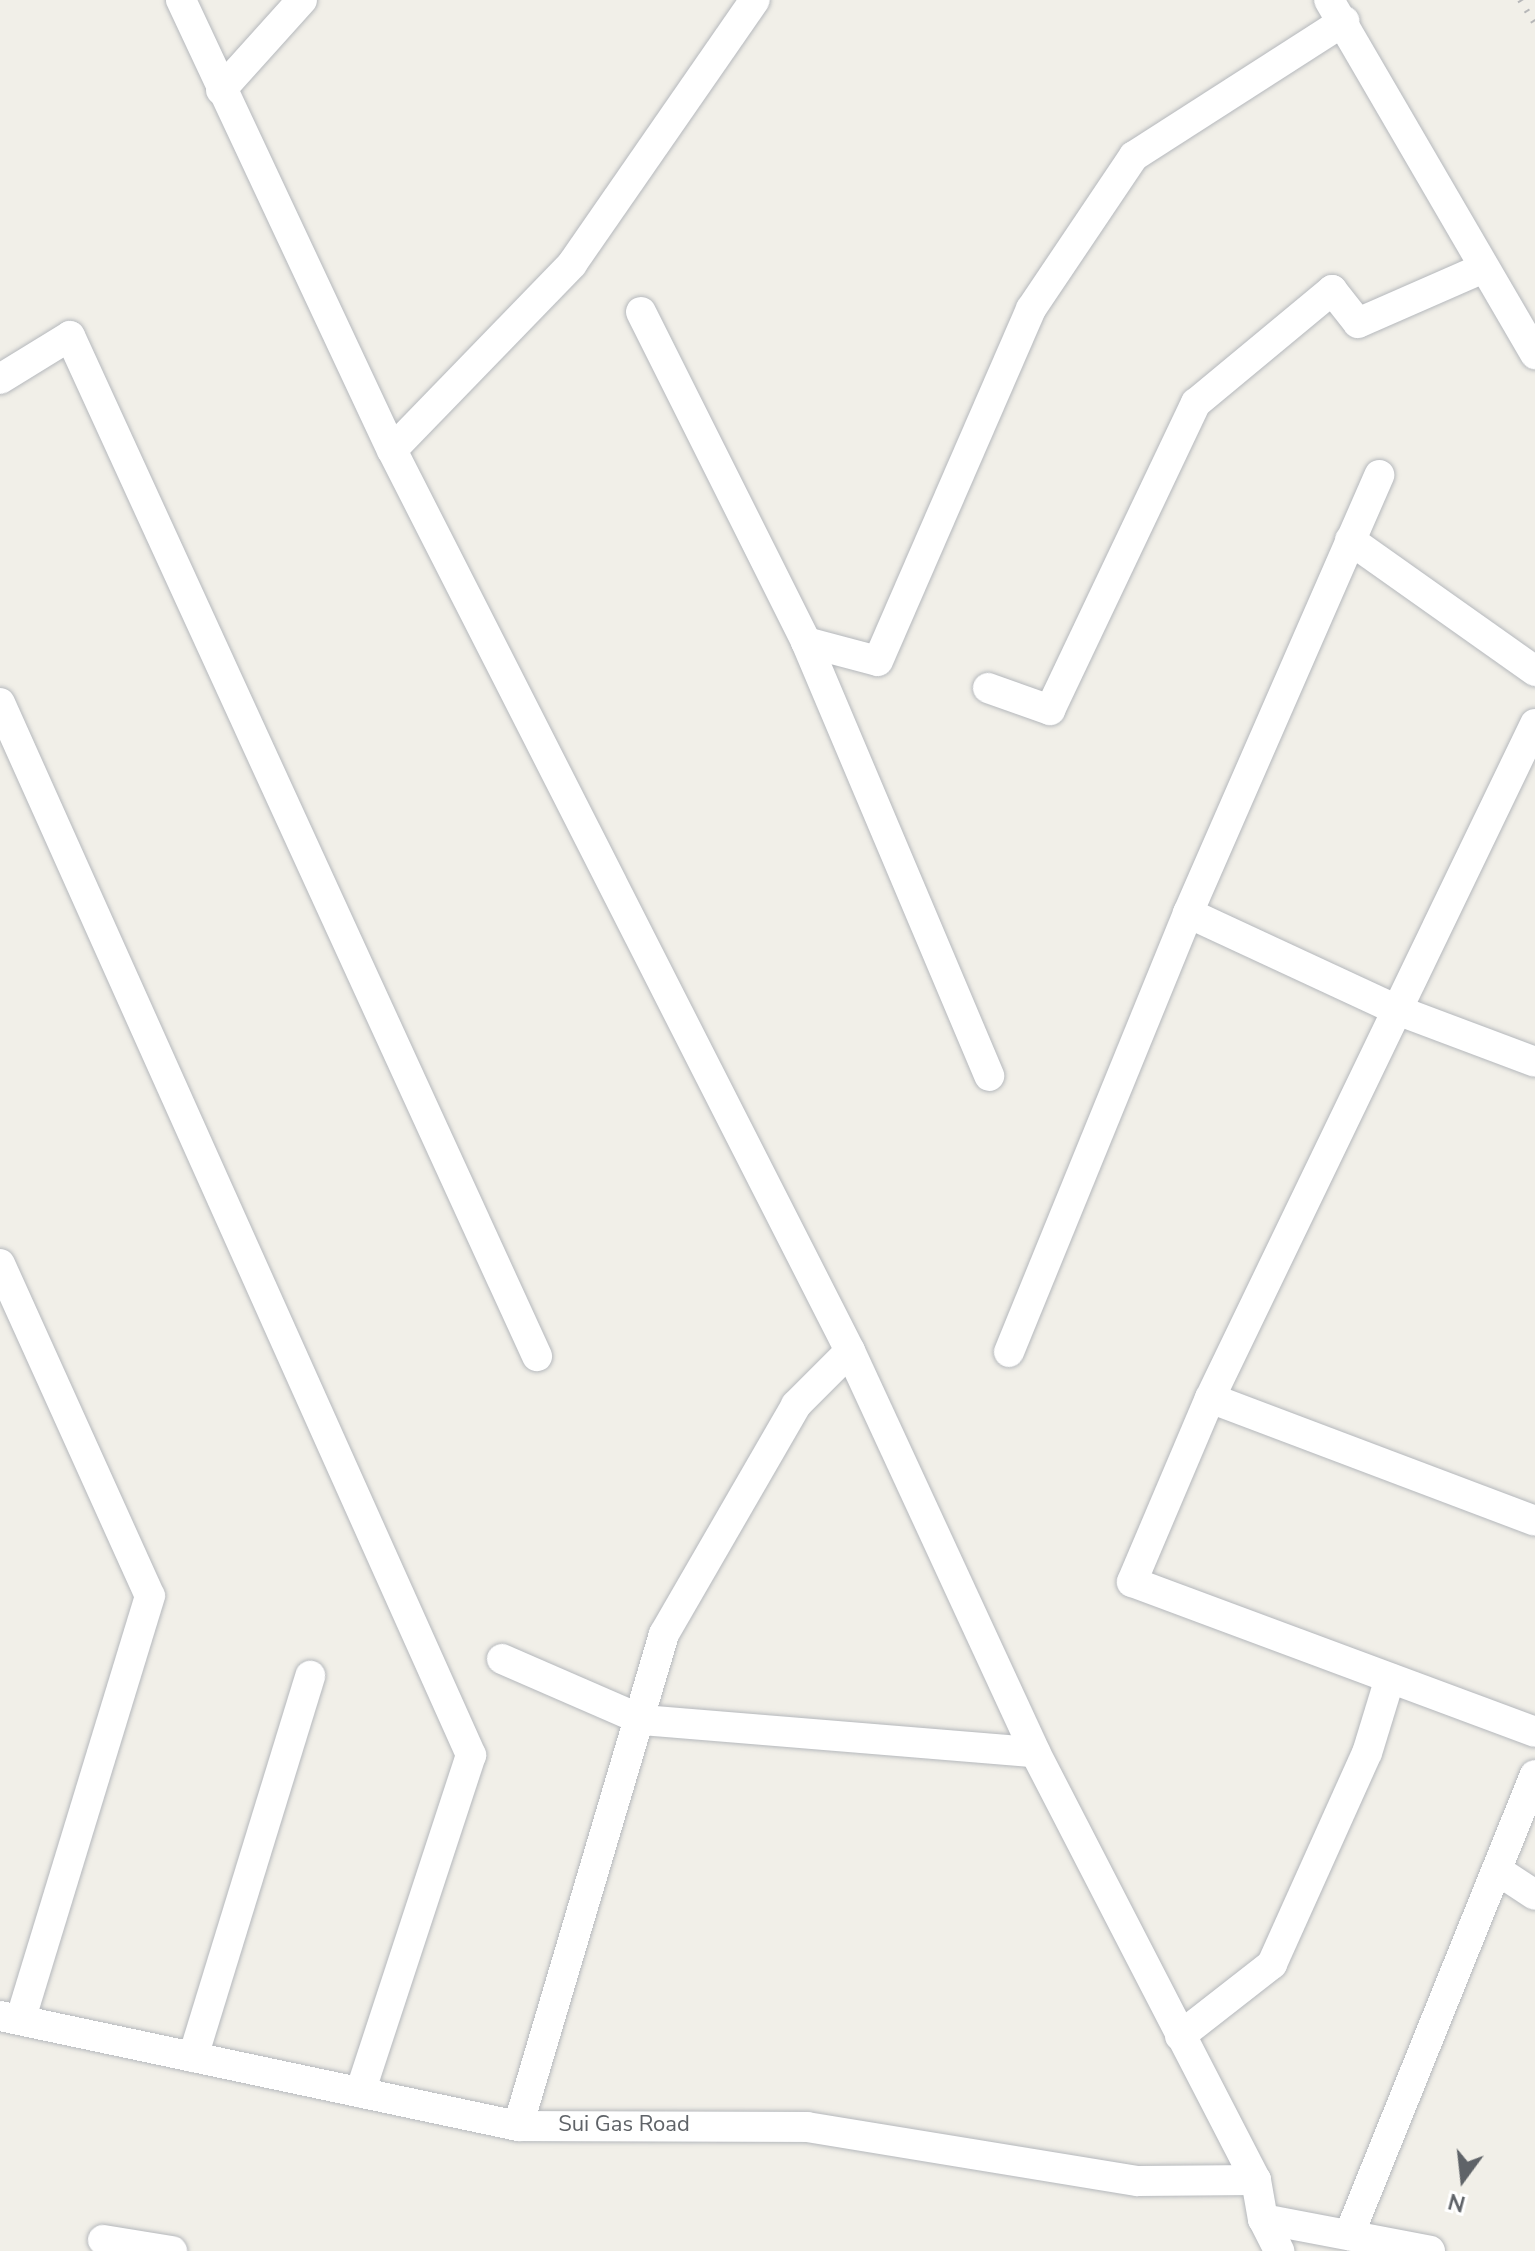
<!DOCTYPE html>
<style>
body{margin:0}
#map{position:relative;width:1535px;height:2251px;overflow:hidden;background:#f1efe8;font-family:"Nunito Sans",sans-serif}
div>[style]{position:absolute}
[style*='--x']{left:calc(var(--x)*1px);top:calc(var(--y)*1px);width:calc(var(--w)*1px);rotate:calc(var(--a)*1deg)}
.roads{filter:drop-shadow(0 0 2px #b5b8bc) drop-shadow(0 0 2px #b5b8bc)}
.street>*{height:30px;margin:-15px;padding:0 15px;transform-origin:15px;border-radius:15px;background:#fff}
.rail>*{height:6px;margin-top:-3px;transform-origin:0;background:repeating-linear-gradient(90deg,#b6b7b8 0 2px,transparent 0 12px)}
span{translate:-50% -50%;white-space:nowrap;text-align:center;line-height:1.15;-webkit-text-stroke:6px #fff;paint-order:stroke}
.street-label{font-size:22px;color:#5f6368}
.north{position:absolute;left:1423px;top:2139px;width:80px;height:80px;-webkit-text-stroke:6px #fff;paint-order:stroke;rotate:195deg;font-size:22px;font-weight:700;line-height:32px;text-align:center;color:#5f6368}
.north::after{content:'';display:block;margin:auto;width:28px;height:36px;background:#5f6368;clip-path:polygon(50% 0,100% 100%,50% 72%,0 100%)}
</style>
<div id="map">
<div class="roads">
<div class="street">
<i style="--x:181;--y:0;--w:497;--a:64.9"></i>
<i style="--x:392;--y:450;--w:1011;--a:63.05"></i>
<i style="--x:850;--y:1351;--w:442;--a:65.2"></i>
<i style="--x:1035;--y:1752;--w:482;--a:62.7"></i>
<i style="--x:1256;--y:2180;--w:40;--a:80"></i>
<i style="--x:1263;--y:2219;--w:36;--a:63"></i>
<i style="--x:1329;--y:0;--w:410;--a:59.8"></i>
<i style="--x:221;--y:90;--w:121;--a:-48"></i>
<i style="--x:641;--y:312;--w:369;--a:63.4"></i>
<i style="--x:806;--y:642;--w:471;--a:67.1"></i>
<i style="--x:0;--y:379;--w:82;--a:-31.6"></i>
<i style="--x:70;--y:336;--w:1122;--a:65.4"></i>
<i style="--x:392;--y:450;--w:259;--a:-45.9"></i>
<i style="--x:572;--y:264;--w:321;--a:-55.3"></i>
<i style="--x:1350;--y:540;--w:227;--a:35.3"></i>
<i style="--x:806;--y:642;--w:74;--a:14.8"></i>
<i style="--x:878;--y:661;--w:384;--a:-66.5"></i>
<i style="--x:1031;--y:309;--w:184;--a:-56.1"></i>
<i style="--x:1134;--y:156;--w:250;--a:-32.7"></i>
<i style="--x:988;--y:688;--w:66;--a:19.5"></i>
<i style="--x:1050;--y:710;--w:340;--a:-64.6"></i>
<i style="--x:1196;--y:403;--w:177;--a:-39.7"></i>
<i style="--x:1332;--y:290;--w:42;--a:51.8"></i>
<i style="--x:1358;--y:323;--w:137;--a:-23.7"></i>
<i style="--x:0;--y:703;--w:1153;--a:65.88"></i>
<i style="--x:471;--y:1755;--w:355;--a:108.2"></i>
<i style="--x:1535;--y:724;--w:748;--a:115.74"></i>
<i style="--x:1210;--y:1398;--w:200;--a:113"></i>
<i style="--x:1132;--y:1582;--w:430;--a:20.4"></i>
<i style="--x:1188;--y:913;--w:478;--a:-66.4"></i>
<i style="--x:0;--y:1264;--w:364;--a:65.7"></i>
<i style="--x:150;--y:1596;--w:443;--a:107"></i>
<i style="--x:1009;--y:1352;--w:474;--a:-67.8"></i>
<i style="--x:1188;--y:913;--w:230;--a:24.9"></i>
<i style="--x:1397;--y:1010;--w:147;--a:20.6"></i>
<i style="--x:1210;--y:1398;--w:347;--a:20.7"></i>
<i style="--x:502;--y:1659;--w:153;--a:23.5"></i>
<i style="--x:642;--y:1720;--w:394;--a:4.7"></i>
<i style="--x:1497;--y:1870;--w:45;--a:33.3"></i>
<i style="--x:0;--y:2016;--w:530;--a:11.99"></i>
<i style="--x:518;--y:2126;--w:289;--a:0.2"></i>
<i style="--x:807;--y:2127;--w:335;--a:9.3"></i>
<i style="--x:1138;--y:2181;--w:118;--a:-0.5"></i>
<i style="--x:1180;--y:2036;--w:117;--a:-38"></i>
<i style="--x:1272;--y:1964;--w:231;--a:-65.8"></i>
<i style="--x:1367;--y:1753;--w:78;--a:-73"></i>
<i style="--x:193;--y:2057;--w:399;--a:-72.9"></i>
<i style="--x:518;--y:2126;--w:513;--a:-73.47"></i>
<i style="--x:664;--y:1634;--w:264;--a:-60"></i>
<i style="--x:796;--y:1405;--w:76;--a:-45"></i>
<i style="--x:1263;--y:2219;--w:170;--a:10.8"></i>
<i style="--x:1349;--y:2235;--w:496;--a:-68"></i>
<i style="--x:103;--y:2240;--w:70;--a:9.1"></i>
</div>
</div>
<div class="rail">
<i style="--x:1520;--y:0;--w:28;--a:58"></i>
</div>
<div class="street-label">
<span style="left:624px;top:2125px">Sui Gas Road</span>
</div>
<div class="north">N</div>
</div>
